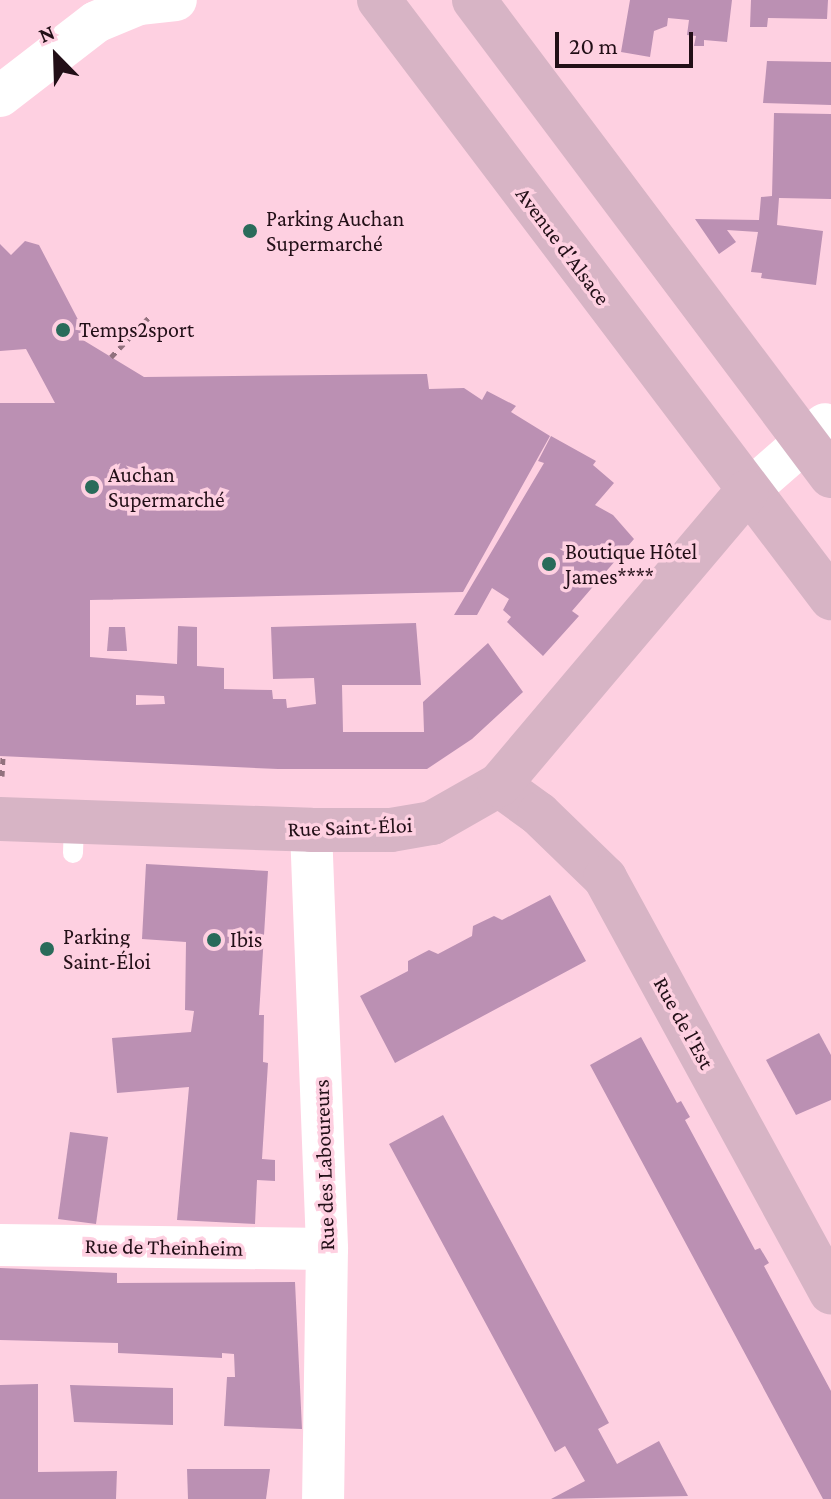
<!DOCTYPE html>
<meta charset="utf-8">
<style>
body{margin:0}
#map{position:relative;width:831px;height:1499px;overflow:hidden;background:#fed0e1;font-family:"Crimson Pro",serif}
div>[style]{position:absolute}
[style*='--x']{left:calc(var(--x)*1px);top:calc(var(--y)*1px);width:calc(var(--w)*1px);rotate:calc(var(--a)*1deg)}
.building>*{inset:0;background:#bb90b3}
.path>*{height:5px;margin-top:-2.5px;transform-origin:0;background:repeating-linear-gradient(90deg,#92717e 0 6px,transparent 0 12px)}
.lane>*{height:20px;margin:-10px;padding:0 10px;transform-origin:10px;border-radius:10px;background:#fff}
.street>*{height:42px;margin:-21px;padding:0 21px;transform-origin:21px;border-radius:21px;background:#fff}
.secondary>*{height:44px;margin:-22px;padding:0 22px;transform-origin:22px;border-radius:22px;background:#d7b4c5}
.dots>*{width:22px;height:22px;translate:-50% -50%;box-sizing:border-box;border:4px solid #fed0e1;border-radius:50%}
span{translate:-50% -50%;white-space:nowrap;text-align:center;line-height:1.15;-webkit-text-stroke:7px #fed0e1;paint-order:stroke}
.poi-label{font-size:22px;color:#220f17}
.left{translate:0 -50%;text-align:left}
.street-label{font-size:22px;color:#220f17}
.north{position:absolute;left:16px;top:16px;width:80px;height:80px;-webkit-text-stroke:6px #fed0e1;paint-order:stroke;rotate:337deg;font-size:22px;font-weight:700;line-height:32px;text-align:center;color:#220f17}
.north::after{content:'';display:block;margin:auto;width:28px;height:36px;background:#220f17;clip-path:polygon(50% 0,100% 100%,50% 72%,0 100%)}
.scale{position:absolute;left:555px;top:32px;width:138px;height:36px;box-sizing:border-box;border:4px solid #220f17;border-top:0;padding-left:10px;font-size:24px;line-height:28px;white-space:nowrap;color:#220f17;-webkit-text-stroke:6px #fed0e1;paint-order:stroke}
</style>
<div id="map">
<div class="building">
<i style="clip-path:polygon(630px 0,732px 0,727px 42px,704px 40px,704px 46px,694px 46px,696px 36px,687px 35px,689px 20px,668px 18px,667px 26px,654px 31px,650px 57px,621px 52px)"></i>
<i style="clip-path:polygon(751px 0,828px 0,827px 19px,768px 18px,767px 27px,750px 27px)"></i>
<i style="clip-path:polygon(767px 61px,831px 62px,831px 105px,763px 103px)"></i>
<i style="clip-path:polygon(774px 113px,831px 114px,831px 199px,779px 198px,777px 225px,823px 231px,816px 285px,761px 278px,762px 273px,751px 272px,758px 232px,727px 230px,736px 242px,719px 254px,695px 219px,759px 220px,761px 197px,772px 196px)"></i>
<i style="clip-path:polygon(evenodd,25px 241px,39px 245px,85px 333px,83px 340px,144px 377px,427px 374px,429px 389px,464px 388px,482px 400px,487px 391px,516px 406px,511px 412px,550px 436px,463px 592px,90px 600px,90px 657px,177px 664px,178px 626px,197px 627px,197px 666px,224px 668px,224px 689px,272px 690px,273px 699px,286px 699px,287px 708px,316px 704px,314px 678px,273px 679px,271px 627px,416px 623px,421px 685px,342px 685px,343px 732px,424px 732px,423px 702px,488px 643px,523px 692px,472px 739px,427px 769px,278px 769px,0 756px,0 403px,55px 403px,26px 349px,0 351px,0 244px,11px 255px,25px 241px,136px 695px,164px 696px,165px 704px,136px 705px,136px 695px)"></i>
<i style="clip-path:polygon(551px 436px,596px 461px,593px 465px,614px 483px,595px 505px,613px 515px,634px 539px,572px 611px,579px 616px,543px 656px,507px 622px,511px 617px,503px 610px,509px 599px,492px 588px,477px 615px,454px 615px,544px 463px,538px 461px)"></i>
<i style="clip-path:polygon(109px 627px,125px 627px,127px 651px,107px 651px)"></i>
<i style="clip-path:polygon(146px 864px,268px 871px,259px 1015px,264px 1015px,263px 1062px,268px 1063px,262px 1159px,275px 1160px,275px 1181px,257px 1180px,255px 1224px,177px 1220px,189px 1087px,117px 1093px,112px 1038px,191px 1032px,194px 1011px,185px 1010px,186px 942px,142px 939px)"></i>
<i style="clip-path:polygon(550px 895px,586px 961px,395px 1063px,360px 996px,408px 971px,408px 961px,429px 950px,438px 954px,472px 936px,473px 926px,494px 916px,502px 920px)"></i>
<i style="clip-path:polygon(819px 1033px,831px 1055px,831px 1100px,796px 1115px,766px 1060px)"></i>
<i style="clip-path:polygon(641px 1037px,677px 1103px,681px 1101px,690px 1117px,685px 1120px,755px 1250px,760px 1248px,769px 1263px,764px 1266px,831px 1391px,831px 1499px,823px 1499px,590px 1065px)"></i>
<i style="clip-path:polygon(443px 1115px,609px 1423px,598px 1429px,617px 1464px,659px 1441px,688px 1496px,551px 1499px,585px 1481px,565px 1446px,555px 1452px,389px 1144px)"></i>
<i style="clip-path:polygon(70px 1132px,108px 1137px,96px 1224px,58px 1219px)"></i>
<i style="clip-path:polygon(0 1268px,117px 1273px,117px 1283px,295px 1282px,302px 1429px,224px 1426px,227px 1377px,235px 1377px,234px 1354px,222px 1353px,222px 1358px,118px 1353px,118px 1343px,0 1340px)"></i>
<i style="clip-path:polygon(38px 1384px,38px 1472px,117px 1471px,116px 1499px,0 1499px,0 1385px)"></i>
<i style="clip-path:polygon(70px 1385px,173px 1388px,173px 1425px,74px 1422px)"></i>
<i style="clip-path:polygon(187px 1469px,270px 1469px,266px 1499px,188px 1499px)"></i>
</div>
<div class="path">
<i style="--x:111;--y:357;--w:57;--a:-46.4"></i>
<i style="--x:2;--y:776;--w:19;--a:-87"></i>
</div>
<div class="lane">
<i style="--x:73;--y:853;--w:31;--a:-88"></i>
</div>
<div class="street">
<i style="--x:0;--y:96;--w:121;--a:-37.6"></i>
<i style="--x:96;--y:22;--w:47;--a:-22.7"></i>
<i style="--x:139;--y:4;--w:37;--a:-6"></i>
<i style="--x:747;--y:492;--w:103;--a:-41.1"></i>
<i style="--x:311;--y:830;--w:419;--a:87.8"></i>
<i style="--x:327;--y:1249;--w:250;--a:90.9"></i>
<i style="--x:0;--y:1245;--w:327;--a:0.7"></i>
</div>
<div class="secondary">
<i style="--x:379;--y:0;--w:750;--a:52.92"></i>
<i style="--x:474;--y:0;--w:595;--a:53.13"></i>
<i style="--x:499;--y:785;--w:49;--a:35.9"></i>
<i style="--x:539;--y:814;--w:92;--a:44.1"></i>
<i style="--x:605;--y:878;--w:472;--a:61.4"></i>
<i style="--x:0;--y:819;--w:311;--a:2"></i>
<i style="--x:311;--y:830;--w:80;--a:0"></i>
<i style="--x:391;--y:830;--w:42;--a:-9.7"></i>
<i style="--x:432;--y:823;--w:77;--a:-29.6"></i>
<i style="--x:499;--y:785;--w:384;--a:-49.8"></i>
</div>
<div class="dots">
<i style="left:250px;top:231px;background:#2a6b5a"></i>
<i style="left:63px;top:330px;background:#2a6b5a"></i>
<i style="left:92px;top:487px;background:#2a6b5a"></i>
<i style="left:549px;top:564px;background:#2a6b5a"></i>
<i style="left:214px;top:940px;background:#2a6b5a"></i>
<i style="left:47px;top:949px;background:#2a6b5a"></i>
</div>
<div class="poi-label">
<span class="left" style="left:266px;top:231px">Parking Auchan<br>Supermarché</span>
<span class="left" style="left:79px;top:330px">Temps2sport</span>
<span class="left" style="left:108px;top:487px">Auchan<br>Supermarché</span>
<span class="left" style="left:565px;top:564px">Boutique Hôtel<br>James****</span>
<span class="left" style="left:63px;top:949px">Parking<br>Saint-Éloi</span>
<span class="left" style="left:230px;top:940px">Ibis</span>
</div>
<div class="street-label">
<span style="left:563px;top:246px;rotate:53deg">Avenue d'Alsace</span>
<span style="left:350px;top:827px;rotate:-2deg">Rue Saint-Éloi</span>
<span style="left:684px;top:1023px;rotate:61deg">Rue de l'Est</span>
<span style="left:324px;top:1165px;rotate:-92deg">Rue des Laboureurs</span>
<span style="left:164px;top:1247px;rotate:1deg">Rue de Theinheim</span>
</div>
<div class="north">N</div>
<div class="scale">20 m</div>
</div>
